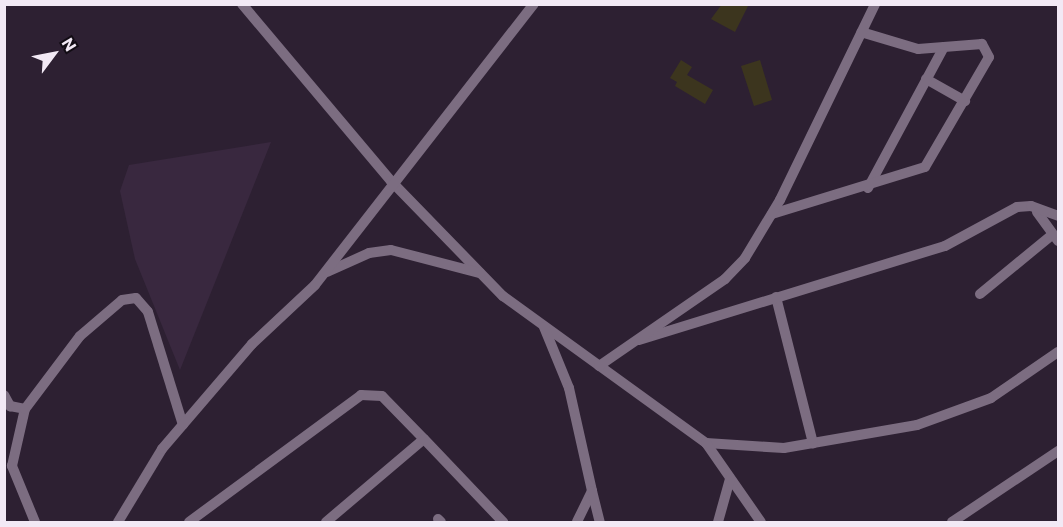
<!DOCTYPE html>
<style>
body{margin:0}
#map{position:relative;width:1063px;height:527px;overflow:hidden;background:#2d2032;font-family:Commissioner,sans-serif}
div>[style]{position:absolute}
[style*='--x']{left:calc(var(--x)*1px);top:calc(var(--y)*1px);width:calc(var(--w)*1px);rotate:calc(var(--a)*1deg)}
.built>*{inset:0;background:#39283f}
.building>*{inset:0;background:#3c351e}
.minor>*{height:10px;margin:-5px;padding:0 5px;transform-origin:5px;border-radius:5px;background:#7c6d81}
span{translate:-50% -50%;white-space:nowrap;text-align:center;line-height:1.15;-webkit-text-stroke:5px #120c14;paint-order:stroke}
.frame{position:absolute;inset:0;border:6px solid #f2e9f5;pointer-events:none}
.north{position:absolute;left:24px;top:24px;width:60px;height:60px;-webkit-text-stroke:4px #120c14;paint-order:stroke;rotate:58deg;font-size:16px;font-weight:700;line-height:24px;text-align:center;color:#f2e9f5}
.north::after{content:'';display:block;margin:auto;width:21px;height:27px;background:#f2e9f5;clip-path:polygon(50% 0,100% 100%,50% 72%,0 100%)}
</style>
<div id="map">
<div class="built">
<i style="clip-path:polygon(271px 142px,180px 370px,135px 259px,120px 191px,129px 165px)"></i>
</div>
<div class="building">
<i style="clip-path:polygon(722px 4px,749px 4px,735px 32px,711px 19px)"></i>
<i style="clip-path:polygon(681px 60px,692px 67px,687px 75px,713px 90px,705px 104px,675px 86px,677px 82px,670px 78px)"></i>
<i style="clip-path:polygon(760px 60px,772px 100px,754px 106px,741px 66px)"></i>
</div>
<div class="minor">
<i style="--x:242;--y:4;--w:231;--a:49.9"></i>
<i style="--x:391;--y:181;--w:161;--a:45.8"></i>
<i style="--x:503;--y:296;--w:251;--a:35.9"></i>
<i style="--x:706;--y:443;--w:78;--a:3.7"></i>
<i style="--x:784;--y:448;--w:135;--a:-9.8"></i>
<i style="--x:917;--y:425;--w:79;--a:-20"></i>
<i style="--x:991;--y:398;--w:81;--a:-34.5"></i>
<i style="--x:926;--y:79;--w:45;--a:29.4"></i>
<i style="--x:868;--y:188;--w:160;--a:-61.7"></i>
<i style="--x:1037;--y:212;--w:36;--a:54"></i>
<i style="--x:772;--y:214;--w:160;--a:-17.1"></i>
<i style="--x:925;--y:167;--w:127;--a:-59.8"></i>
<i style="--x:989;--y:57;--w:15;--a:-118"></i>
<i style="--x:982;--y:44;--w:64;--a:175.5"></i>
<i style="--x:918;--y:49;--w:59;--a:-163.4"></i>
<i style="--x:327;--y:272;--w:46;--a:-24.3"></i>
<i style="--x:369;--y:253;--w:22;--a:-8"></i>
<i style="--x:391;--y:250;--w:92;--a:14.5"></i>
<i style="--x:980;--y:294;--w:94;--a:-39.4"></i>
<i style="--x:776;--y:297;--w:151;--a:75.8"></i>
<i style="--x:544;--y:327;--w:66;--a:67.7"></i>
<i style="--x:569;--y:388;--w:106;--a:77.4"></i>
<i style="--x:592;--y:491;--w:34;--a:116"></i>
<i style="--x:639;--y:340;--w:320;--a:-17.1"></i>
<i style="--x:945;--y:246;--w:82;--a:-28.4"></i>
<i style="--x:1017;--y:207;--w:14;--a:-4"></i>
<i style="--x:1031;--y:206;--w:29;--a:20"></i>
<i style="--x:599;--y:366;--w:153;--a:-34.6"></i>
<i style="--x:725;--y:279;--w:29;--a:-46"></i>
<i style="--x:745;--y:258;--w:68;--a:-58.9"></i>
<i style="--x:780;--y:200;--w:218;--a:-64.1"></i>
<i style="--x:4;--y:395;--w:13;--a:61"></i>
<i style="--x:10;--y:406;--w:15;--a:11"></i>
<i style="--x:706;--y:443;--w:96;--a:55.2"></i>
<i style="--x:592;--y:491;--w:32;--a:76"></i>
<i style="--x:438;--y:519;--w:4;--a:45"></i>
<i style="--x:35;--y:522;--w:61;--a:-112.3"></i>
<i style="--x:12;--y:466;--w:58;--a:-77.2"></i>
<i style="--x:25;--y:409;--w:91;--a:-53"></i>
<i style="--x:80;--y:336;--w:55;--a:-40.6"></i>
<i style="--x:122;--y:300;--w:14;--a:-8"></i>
<i style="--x:136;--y:298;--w:18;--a:49"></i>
<i style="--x:148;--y:312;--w:118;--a:72.8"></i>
<i style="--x:118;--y:522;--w:85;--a:-58.9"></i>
<i style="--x:162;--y:449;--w:138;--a:-49.4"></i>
<i style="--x:252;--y:344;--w:86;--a:-43.1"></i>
<i style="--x:315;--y:285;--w:356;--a:-52.1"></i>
<i style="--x:189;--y:522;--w:214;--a:-36.4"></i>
<i style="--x:361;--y:395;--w:21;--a:3"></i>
<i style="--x:382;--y:396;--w:60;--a:45.7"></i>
<i style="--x:326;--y:522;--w:128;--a:-40.3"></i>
<i style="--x:424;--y:439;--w:115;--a:46.4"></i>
<i style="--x:718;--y:522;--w:45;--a:-74.4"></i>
<i style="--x:952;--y:522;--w:128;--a:-33.8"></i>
</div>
<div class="frame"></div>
<div class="north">N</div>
</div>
